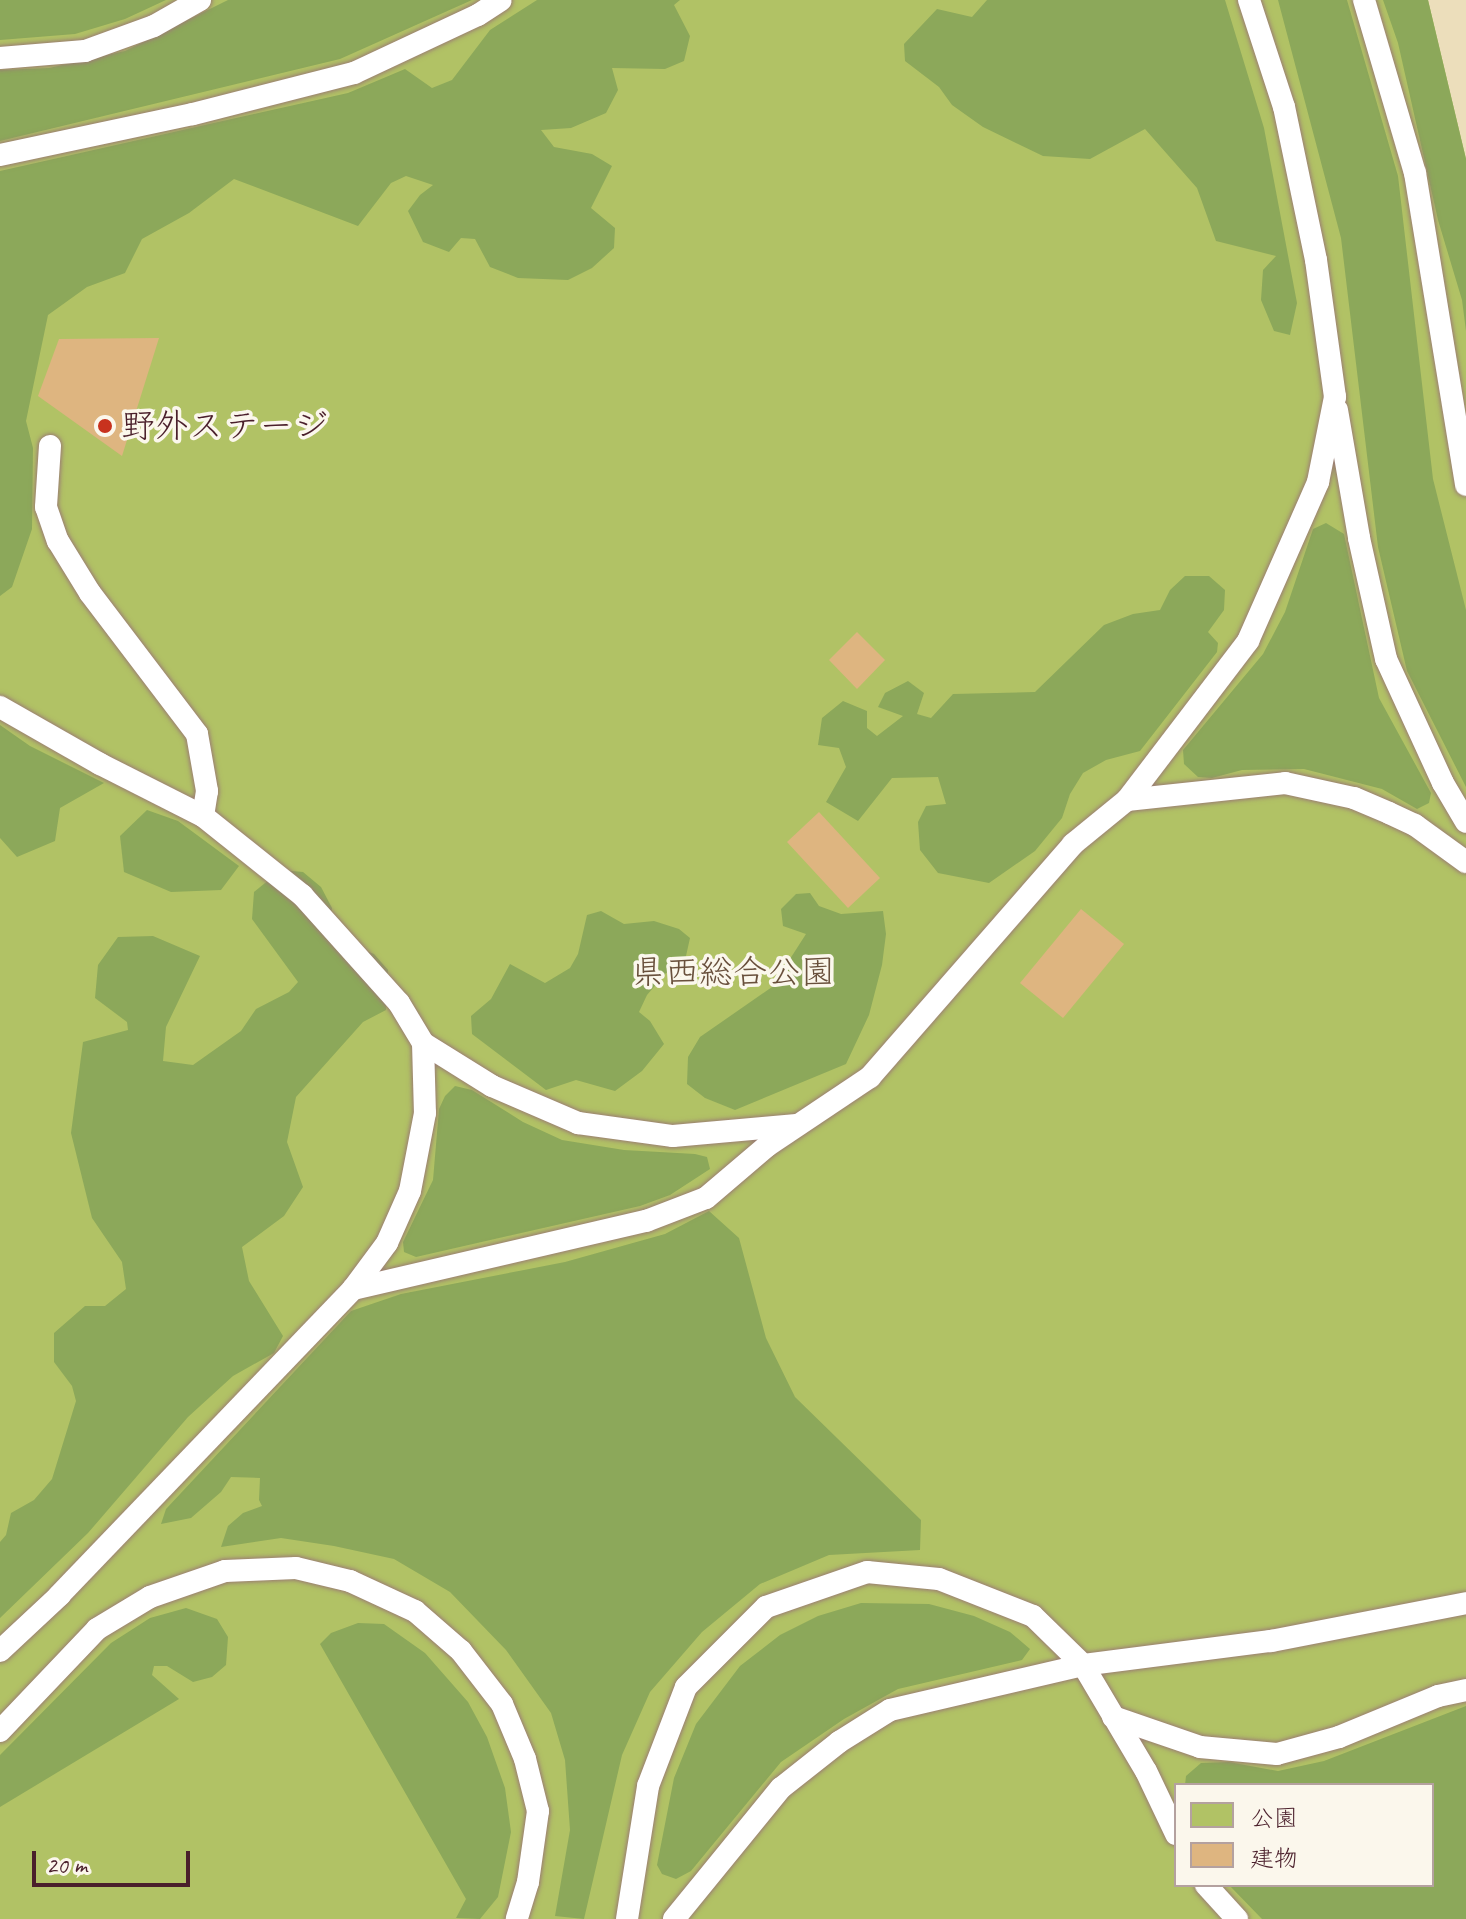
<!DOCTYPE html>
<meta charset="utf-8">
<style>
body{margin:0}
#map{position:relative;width:1466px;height:1919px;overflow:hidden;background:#ecdebb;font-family:Caveat,"Klee One",sans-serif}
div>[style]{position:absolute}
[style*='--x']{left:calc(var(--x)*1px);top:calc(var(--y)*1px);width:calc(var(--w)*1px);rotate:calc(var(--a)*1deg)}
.green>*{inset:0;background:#b1c265}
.forest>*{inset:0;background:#8ca85a}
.building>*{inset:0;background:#deb580}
.roads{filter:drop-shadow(0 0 2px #9b7e73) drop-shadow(0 0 2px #9b7e73)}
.service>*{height:22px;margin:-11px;padding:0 11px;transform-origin:11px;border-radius:11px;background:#fff}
.dots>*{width:22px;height:22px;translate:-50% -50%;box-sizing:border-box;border:4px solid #fbf7ec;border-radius:50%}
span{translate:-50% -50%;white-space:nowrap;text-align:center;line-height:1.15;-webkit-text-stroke:7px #fbf7ec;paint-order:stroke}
.poi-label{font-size:34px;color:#4a1f2b}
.left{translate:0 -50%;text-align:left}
.park-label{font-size:34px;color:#69503c}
.legend{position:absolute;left:1174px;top:1783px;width:260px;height:104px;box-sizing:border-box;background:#fbf7ec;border:2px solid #b4a19f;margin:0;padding:10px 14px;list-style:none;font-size:24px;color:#4a1f2b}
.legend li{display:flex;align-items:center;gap:16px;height:40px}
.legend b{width:40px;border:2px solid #b4a19f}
.scale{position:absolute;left:32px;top:1851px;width:158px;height:36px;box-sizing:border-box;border:4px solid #4a1f2b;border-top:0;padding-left:10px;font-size:24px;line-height:28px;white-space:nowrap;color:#4a1f2b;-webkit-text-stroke:6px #fbf7ec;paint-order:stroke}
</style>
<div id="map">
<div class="green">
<i style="clip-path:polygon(evenodd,0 0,1428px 0,1466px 159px,1466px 1919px,0 1919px,0 0,1176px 1785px,1432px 1785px,1432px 1885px,1176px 1885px,1176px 1785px)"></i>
</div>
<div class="forest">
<i style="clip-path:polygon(0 0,166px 0,125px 19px,75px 34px,0 40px)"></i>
<i style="clip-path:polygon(228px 0,472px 0,340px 59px,0 141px,0 70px,49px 68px,125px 51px)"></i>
<i style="clip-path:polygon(537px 0,680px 0,674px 5px,690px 36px,684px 61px,665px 69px,612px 68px,618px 90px,606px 113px,571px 128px,541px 130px,554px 147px,592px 154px,612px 166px,591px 208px,615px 228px,614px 248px,592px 268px,568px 280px,518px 278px,490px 267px,475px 239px,461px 238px,449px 252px,423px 242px,408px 211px,420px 195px,433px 185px,406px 176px,391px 183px,358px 226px,234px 179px,189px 213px,142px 239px,125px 273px,87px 287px,48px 315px,26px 421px,33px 448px,32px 529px,12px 587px,0 596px,0 171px,348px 93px,405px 69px,432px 88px,452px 80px,490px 30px)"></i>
<i style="clip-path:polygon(987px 0,1225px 0,1264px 128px,1297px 303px,1290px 335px,1274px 331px,1261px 300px,1263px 270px,1276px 256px,1216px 241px,1197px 188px,1145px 129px,1090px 159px,1043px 156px,983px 127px,952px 105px,939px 87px,905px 61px,904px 44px,937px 9px,972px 17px)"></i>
<i style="clip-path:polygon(1278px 0,1347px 0,1398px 176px,1433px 479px,1466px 610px,1466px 787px,1407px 671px,1378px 547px,1341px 238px)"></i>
<i style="clip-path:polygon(1383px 0,1428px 0,1466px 159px,1466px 331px,1462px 300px,1438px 220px,1398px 43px)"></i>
<i style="clip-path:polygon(1326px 523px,1344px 534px,1379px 698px,1431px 793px,1429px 803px,1417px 809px,1382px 789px,1304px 769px,1242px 770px,1212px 778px,1198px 777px,1184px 764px,1183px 750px,1263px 654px,1285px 612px,1313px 529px)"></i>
<i style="clip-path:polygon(1185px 576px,1209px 576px,1225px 590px,1224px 610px,1208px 632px,1218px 643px,1217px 652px,1140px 751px,1106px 760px,1083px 773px,1070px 794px,1062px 818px,1035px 851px,989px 883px,938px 873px,920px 850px,918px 822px,926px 806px,946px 804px,938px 777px,892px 778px,858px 821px,826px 802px,846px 767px,839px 748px,818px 745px,822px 718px,843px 701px,867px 711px,867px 728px,877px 736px,903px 716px,878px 707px,885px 693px,908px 681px,924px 693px,917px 714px,931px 718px,953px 694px,1035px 692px,1104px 625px,1133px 614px,1160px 610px,1170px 590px)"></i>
<i style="clip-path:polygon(0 725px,30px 746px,104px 783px,60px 808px,55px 841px,17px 857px,0 838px)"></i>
<i style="clip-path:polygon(147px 810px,178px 821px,239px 866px,221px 890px,171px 892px,124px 872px,120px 836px)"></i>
<i style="clip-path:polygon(281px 870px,303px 872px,321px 887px,332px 908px,328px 936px,374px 954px,388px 970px,386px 1010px,363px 1022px,296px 1097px,287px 1142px,303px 1187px,284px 1216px,242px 1247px,249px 1281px,283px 1336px,274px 1353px,233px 1376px,188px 1417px,88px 1533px,0 1618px,0 1542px,6px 1535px,11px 1513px,34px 1500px,52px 1479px,76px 1401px,72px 1386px,54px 1362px,54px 1333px,85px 1306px,105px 1306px,126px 1289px,122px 1262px,92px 1218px,71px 1133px,83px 1042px,128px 1030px,127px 1022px,95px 998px,98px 965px,118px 937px,153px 936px,200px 956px,166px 1027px,163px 1061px,193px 1065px,241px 1031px,256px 1009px,289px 992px,298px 982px,252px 919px,254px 892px)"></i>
<i style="clip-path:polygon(810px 893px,819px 906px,841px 914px,883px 911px,886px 934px,882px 965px,869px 1015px,846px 1064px,735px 1110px,705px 1098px,687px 1084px,688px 1057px,700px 1037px,772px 987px,806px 934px,783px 926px,781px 909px,796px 894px)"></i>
<i style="clip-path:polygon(601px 911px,624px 924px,654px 921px,679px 929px,690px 938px,684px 965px,666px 973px,647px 995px,639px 1012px,650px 1021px,664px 1044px,642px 1071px,615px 1091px,576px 1080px,546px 1090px,472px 1034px,471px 1016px,491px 999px,510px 964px,545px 983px,570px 968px,578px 954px,587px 915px)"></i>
<i style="clip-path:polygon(455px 1086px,472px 1090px,523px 1122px,562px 1140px,624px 1150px,695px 1154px,707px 1157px,710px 1169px,670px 1195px,640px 1206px,416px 1257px,404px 1252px,403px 1242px,433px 1180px,439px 1109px,445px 1096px)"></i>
<i style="clip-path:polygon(709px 1211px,739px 1238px,766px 1338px,795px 1397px,921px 1520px,920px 1550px,829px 1555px,760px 1584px,702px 1632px,650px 1692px,622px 1755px,584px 1919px,555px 1916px,570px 1830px,565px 1760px,551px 1713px,506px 1650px,450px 1592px,394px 1559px,334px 1546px,281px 1538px,221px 1547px,228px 1526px,243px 1513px,262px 1506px,259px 1500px,260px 1478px,231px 1477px,221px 1492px,191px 1518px,161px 1524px,166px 1509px,351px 1311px,401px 1294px,565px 1262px,665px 1234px)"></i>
<i style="clip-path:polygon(861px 1603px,929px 1604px,974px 1616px,1010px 1632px,1030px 1649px,1022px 1660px,898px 1689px,844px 1719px,781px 1762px,691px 1871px,676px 1879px,662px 1874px,657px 1865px,674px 1778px,696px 1724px,740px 1666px,780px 1635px,818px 1616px)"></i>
<i style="clip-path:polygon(186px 1608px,217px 1619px,228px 1637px,226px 1665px,212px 1677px,193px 1682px,167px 1666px,154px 1666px,152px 1675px,179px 1699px,0 1807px,0 1755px,111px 1643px,150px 1618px)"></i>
<i style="clip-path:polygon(358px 1623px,384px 1624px,425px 1653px,468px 1702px,487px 1737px,505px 1788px,511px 1832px,498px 1897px,480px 1919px,456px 1918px,466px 1899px,320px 1644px,331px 1633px)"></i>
<i style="clip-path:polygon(1466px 1706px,1466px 1919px,1262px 1919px,1229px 1885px,1432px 1885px,1432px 1785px,1185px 1785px,1186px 1776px,1201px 1763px,1229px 1762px,1278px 1771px,1324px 1761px)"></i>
</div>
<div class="building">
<i style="clip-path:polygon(159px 338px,122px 456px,38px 396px,59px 339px)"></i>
<i style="clip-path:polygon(857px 632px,885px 660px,857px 689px,829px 660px)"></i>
<i style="clip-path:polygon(819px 812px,880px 878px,848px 908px,787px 842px)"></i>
<i style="clip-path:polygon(1081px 909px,1124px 944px,1063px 1018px,1020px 983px)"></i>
</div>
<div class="roads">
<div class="service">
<i style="--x:1364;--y:0;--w:180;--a:73.6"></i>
<i style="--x:1415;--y:173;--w:316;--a:80.7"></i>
<i style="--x:0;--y:58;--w:85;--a:-4.7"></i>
<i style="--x:85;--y:51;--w:73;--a:-19.9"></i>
<i style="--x:154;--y:26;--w:53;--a:-29.5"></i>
<i style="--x:0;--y:155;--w:197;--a:-12"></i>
<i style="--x:193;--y:114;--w:166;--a:-14.3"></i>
<i style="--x:354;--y:73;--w:137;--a:-25.1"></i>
<i style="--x:478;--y:15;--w:27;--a:-33"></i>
<i style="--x:1337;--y:410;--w:130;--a:80.2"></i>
<i style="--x:1359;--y:538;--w:124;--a:77.4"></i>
<i style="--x:1386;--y:659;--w:136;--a:65.3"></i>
<i style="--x:1443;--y:783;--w:45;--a:59.5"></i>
<i style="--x:50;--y:446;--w:61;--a:93.8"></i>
<i style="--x:46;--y:507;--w:36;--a:71"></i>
<i style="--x:58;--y:541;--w:61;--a:58.4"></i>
<i style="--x:90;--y:593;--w:177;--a:52.8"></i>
<i style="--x:197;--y:734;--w:58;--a:80"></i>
<i style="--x:207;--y:791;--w:25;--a:99"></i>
<i style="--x:0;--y:707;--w:115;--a:29.7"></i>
<i style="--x:100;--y:764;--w:115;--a:26.8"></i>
<i style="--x:203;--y:816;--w:127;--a:38.6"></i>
<i style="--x:302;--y:895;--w:145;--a:48.1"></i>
<i style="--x:399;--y:1003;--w:47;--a:59"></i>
<i style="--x:423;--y:1043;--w:70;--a:88.4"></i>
<i style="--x:425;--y:1113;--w:79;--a:100.9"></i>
<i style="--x:410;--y:1191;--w:57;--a:113.9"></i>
<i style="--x:387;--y:1243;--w:57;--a:126.5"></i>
<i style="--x:353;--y:1289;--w:424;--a:133.8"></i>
<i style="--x:60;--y:1595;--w:82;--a:137"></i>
<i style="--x:1127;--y:800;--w:159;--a:-6.1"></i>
<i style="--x:1285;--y:783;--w:71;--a:12.3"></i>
<i style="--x:1354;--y:798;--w:38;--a:23"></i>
<i style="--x:1389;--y:813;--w:29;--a:25"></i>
<i style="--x:1415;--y:825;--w:63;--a:36"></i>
<i style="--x:423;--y:1043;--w:81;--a:31.9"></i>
<i style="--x:492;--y:1086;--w:94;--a:23.3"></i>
<i style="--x:578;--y:1123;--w:96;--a:7.8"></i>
<i style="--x:673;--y:1136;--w:124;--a:-5.1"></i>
<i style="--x:353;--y:1289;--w:301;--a:-13.1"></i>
<i style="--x:646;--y:1221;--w:64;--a:-21"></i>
<i style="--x:706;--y:1198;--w:80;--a:-40.4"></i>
<i style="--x:767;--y:1146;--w:124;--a:-33.8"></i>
<i style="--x:870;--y:1077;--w:309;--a:-48.9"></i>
<i style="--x:1073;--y:844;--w:70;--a:-39.2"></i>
<i style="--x:1127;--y:800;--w:200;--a:-52.7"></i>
<i style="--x:1248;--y:641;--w:174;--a:-66.2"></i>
<i style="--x:1318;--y:482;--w:87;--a:-78.7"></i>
<i style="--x:1335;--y:397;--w:138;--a:-97.9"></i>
<i style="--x:1316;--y:260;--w:156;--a:-101.8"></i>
<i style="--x:1284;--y:107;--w:113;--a:-108.1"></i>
<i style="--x:1113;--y:1717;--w:92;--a:19"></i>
<i style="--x:1200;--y:1747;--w:77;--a:5.2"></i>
<i style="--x:1277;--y:1754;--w:64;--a:-15.3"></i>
<i style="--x:1339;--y:1737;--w:107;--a:-22.5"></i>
<i style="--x:1438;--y:1696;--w:29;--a:-12"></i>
<i style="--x:0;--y:1731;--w:141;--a:-46.4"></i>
<i style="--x:97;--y:1629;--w:62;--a:-31.1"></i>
<i style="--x:150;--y:1597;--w:79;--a:-19.1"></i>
<i style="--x:225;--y:1571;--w:71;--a:-2.4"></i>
<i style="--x:296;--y:1568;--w:56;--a:13.5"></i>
<i style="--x:350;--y:1581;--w:72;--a:24.8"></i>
<i style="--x:415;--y:1611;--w:61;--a:41"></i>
<i style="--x:461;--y:1651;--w:67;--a:52.3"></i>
<i style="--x:502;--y:1704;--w:60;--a:67.3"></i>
<i style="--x:525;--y:1759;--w:54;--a:76"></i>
<i style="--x:538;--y:1811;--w:72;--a:98"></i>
<i style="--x:528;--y:1882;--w:39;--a:107"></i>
<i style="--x:1206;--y:1885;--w:46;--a:47.6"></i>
<i style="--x:627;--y:1919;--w:135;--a:-81"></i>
<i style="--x:648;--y:1786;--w:106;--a:-69"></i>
<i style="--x:686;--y:1687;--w:113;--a:-45"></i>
<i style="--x:766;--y:1607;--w:107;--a:-19.1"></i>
<i style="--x:867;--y:1572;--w:72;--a:5.6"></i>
<i style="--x:939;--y:1579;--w:101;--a:21.5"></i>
<i style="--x:1033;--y:1616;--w:70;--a:44.4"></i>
<i style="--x:1083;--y:1665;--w:123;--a:59.3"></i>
<i style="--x:1146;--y:1771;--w:70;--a:64.5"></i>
<i style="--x:674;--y:1919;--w:169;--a:-50.8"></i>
<i style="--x:781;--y:1788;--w:74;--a:-38.4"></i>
<i style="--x:839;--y:1742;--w:60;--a:-32.1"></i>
<i style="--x:890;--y:1710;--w:198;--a:-13.1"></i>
<i style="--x:1083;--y:1665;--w:190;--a:-7.3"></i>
<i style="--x:1271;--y:1641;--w:199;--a:-11"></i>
</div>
</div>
<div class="dots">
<i style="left:105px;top:426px;background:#c8321e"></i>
</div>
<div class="poi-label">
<span class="left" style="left:121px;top:426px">野外ステージ</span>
</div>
<div class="park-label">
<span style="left:733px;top:972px">県西総合公園</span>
</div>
<ul class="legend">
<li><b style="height:22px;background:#b1c265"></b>公園</li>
<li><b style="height:22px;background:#deb580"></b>建物</li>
</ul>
<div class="scale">20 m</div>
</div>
